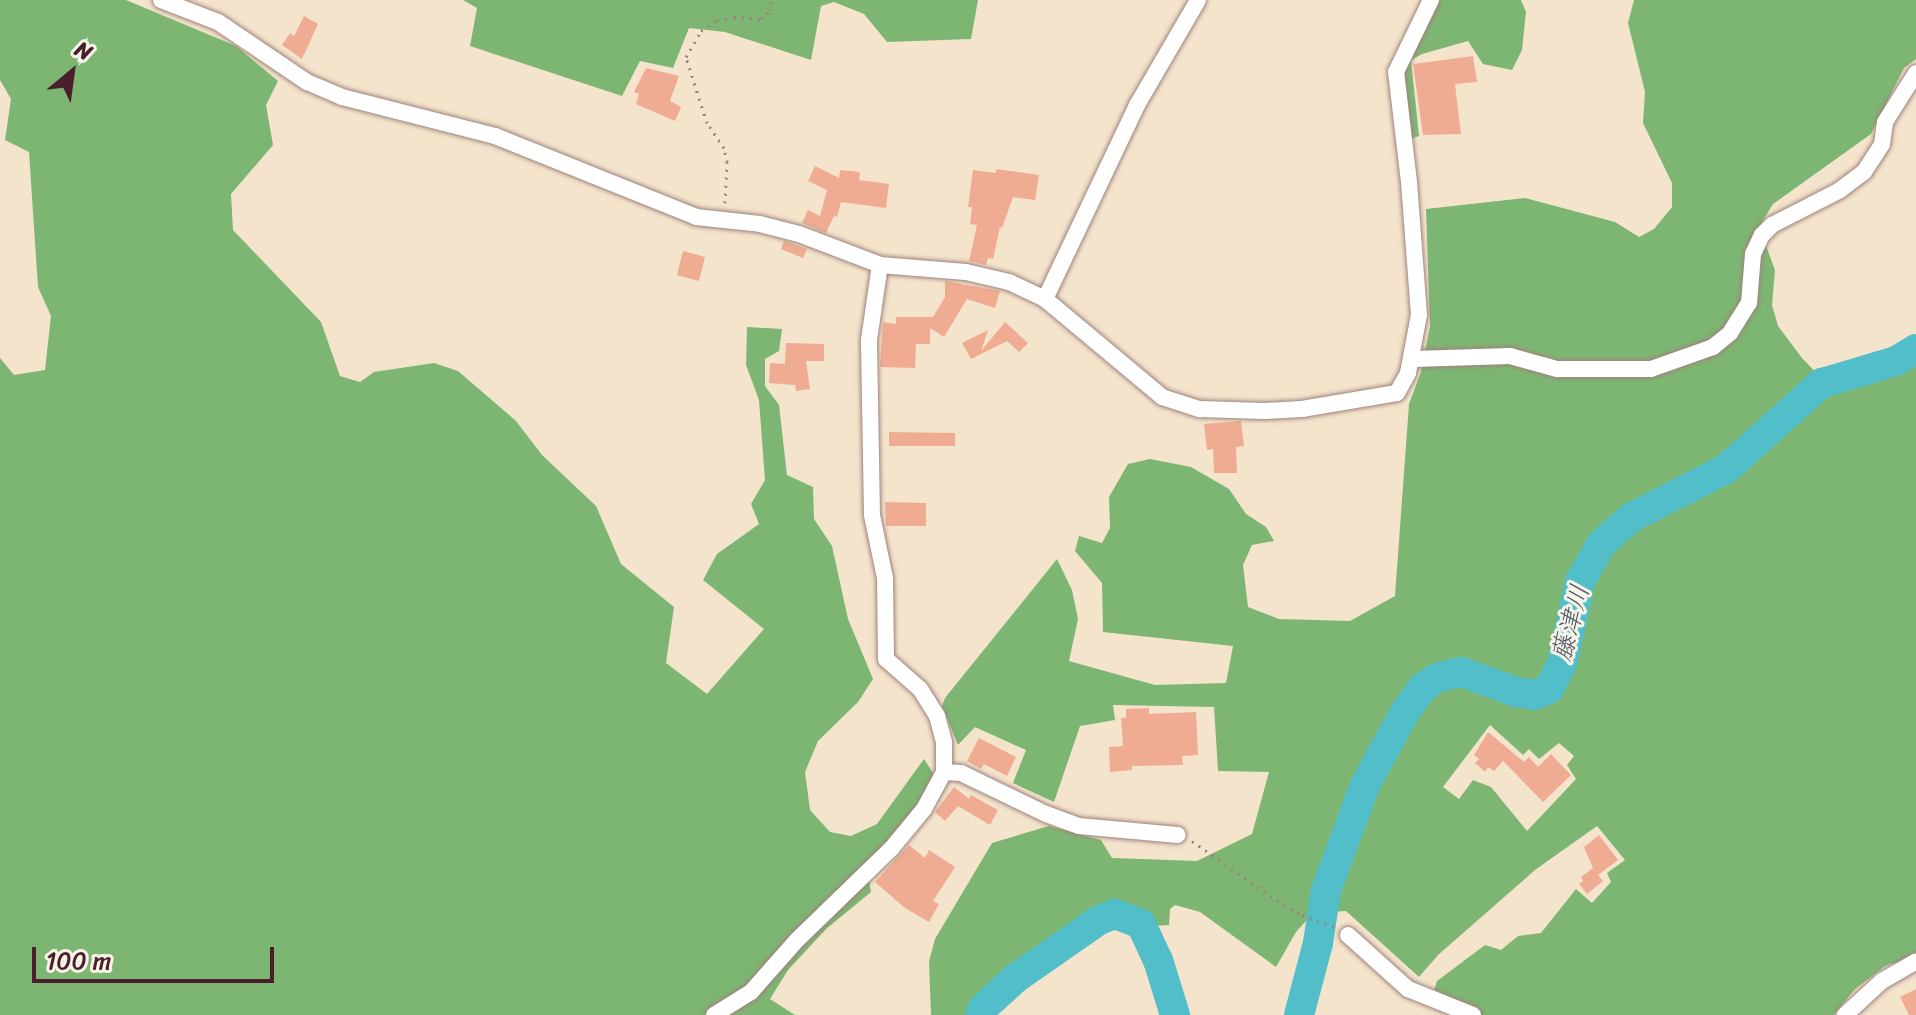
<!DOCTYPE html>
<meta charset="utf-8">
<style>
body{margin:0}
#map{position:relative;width:1916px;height:1015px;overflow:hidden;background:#f4e4cc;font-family:Sriracha,"Klee One",sans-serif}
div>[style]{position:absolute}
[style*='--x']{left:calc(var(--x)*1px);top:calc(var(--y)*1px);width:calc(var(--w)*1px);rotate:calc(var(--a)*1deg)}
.forest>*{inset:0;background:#7db673}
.river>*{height:30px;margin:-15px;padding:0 15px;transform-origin:15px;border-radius:15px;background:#51beca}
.building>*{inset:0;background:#f0ac92}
.path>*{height:3px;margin-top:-1.5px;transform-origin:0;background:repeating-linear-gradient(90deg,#9f827c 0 2px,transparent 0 8px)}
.roads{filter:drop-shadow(0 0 2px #9f827c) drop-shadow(0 0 2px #9f827c)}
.minor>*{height:16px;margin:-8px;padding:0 8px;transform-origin:8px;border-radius:8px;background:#fff}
span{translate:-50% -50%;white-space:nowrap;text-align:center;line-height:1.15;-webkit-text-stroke:6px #f7f3e8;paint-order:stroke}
.water-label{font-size:26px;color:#4c5763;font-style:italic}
.north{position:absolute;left:32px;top:32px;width:80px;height:80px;-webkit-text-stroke:6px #f7f3e8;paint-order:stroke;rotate:29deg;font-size:22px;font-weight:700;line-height:32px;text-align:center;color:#4a1f2b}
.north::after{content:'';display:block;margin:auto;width:28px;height:36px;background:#4a1f2b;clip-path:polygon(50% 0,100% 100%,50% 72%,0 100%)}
.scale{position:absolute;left:32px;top:947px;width:242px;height:36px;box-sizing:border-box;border:4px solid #4a1f2b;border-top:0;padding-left:10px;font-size:24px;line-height:28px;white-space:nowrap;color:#4a1f2b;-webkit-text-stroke:6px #f7f3e8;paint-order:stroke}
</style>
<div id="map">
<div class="forest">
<i style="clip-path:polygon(0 0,126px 0,236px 46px,278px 81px,266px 105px,273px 145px,231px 194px,233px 230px,321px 322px,340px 376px,360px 382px,374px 372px,434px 363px,458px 371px,516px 421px,542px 455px,596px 506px,621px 564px,674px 607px,666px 663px,707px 694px,764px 629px,703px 580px,717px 554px,759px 524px,751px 504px,765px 480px,759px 400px,746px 365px,747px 327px,782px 329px,779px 351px,765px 359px,765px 386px,779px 405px,787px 475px,813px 487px,814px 519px,832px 546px,848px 619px,873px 679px,858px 702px,818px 741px,805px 772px,810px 810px,830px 832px,851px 836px,877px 824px,924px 759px,935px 776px,919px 809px,866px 864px,871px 892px,826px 929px,788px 970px,770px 999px,795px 1015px,0 1015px,0 358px,14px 375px,45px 370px,51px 316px,38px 287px,29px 152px,5px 140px,11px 99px,0 80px)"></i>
<i style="clip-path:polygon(463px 0,978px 0,971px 39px,887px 42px,864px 14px,834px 2px,821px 6px,811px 60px,725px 32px,689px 28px,673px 68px,640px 61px,622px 96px,470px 46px,477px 8px)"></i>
<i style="clip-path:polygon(1434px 0,1521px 0,1526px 12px,1522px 50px,1512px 70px,1483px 64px,1468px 41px,1422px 54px,1411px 60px,1419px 136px,1410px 139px,1401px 77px)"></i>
<i style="clip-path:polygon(evenodd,1634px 0,1916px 0,1916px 59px,1904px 68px,1871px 134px,1773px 204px,1759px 227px,1775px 270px,1772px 305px,1778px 326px,1802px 358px,1833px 390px,1899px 368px,1916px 357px,1916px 956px,1885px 966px,1854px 990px,1834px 1015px,1468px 1015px,1471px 1007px,1434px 990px,1437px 981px,1485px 945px,1501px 950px,1518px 936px,1541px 933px,1576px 889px,1592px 903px,1611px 882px,1607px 873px,1625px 860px,1597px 826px,1535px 870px,1438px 955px,1419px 977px,1346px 911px,1313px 913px,1296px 932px,1276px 967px,1200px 912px,1175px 905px,1170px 909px,1169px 925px,1150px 926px,1137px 912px,1114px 910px,1085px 922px,987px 996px,976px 1015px,931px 1015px,929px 961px,935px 939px,992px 843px,1049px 826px,1101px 840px,1112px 858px,1197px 861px,1252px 834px,1269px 772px,1218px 771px,1214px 707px,1113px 705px,1115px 720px,1080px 726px,1054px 802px,1013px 783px,1026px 750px,975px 727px,958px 745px,942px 706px,945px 698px,1057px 559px,1072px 590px,1078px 619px,1069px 661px,1155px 685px,1226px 683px,1233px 646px,1103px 632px,1102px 583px,1075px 551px,1079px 536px,1102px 543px,1110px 528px,1109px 497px,1128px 464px,1150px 459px,1191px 467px,1229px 489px,1246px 514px,1266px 527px,1274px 541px,1252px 545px,1243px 565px,1248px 607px,1279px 619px,1350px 621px,1395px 596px,1409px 404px,1421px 372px,1430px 326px,1426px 209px,1525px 198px,1615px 222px,1639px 237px,1654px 229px,1672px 207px,1672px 183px,1643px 123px,1645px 92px,1628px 23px,1634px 0,1490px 725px,1523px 755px,1529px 749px,1539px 759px,1559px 743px,1574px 756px,1567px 765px,1576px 779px,1527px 831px,1491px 787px,1473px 780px,1459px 799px,1443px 787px,1490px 725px)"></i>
</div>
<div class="river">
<i style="--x:980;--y:1015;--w:9;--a:-63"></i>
<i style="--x:984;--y:1007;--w:43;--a:-42.2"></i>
<i style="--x:1016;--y:978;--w:101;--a:-34.9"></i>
<i style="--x:1099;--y:920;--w:17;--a:-21"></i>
<i style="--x:1115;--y:914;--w:28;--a:21"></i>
<i style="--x:1141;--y:924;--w:40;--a:65"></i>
<i style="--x:1158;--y:960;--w:58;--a:72.8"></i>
<i style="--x:1299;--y:1015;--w:74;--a:-75.2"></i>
<i style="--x:1318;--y:943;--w:54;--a:-81.4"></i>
<i style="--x:1326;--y:890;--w:112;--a:-69.6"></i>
<i style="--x:1365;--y:785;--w:83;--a:-61.3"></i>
<i style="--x:1405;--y:712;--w:31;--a:-54"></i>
<i style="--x:1423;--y:687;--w:19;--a:-32"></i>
<i style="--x:1439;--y:677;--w:23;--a:-13"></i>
<i style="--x:1461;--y:672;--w:59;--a:20"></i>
<i style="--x:1516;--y:692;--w:18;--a:9"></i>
<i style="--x:1534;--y:695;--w:16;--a:-22"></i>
<i style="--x:1549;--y:689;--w:28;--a:-63"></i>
<i style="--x:1562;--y:664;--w:84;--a:-77.6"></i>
<i style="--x:1580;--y:582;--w:43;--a:-61.1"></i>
<i style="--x:1601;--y:544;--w:41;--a:-41.1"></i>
<i style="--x:1632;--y:517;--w:106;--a:-27.1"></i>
<i style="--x:1726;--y:469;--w:129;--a:-41.9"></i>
<i style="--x:1822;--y:383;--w:77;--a:-16.6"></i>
<i style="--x:1896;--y:361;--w:23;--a:-31"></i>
</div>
<div class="building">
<i style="clip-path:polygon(304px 16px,318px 24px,302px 59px,282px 45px,290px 33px,294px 36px)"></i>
<i style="clip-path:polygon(1473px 56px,1477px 82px,1455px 84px,1461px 134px,1423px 135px,1413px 64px)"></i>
<i style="clip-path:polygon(646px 68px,679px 76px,670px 101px,681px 107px,675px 121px,636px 104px,639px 94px,634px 92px)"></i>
<i style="clip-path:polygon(815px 166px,839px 178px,840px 170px,860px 172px,859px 180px,889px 184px,886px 208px,841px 202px,837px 217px,834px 216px,826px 233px,802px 223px,808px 210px,820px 216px,827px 190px,808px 181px)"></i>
<i style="clip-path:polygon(996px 169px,1039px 175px,1035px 200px,1013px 197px,1002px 228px,1000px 227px,993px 259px,988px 258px,986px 265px,969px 261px,977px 225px,970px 224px,972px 207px,968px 207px,973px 170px,996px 173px)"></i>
<i style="clip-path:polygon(784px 241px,807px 249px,803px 258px,781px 249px)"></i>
<i style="clip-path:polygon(683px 251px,705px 257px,699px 281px,677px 275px)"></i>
<i style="clip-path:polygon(945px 281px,1000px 291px,995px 308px,967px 299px,944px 337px,930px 328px,930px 344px,916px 344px,915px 368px,880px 367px,883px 322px,896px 324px,896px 317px,933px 317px,945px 297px)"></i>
<i style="clip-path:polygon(1005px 322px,1028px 343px,1019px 352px,1007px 341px,971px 359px,962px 343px,988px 330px,981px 351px)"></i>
<i style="clip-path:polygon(786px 343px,824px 344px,824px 361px,806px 361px,810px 389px,796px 391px,795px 385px,769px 383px,770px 363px,785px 364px)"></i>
<i style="clip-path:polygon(1241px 421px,1244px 446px,1236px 447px,1237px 473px,1214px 473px,1213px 449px,1207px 450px,1204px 424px)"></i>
<i style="clip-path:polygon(889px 432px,955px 433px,955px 446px,889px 446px)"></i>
<i style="clip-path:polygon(885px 502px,926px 503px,926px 526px,886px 526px)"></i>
<i style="clip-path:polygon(1149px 708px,1149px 714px,1196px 712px,1198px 755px,1182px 756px,1183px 765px,1132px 766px,1132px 770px,1110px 772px,1109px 747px,1123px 746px,1121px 718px,1126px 718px,1126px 709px)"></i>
<i style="clip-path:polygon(1488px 732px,1524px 762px,1529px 757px,1538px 767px,1551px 754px,1571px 775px,1543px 802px,1503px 761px,1494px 771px,1488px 767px,1485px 772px,1475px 763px,1479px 759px,1474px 755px)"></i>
<i style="clip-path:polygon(979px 738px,1016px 757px,1007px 776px,984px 764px,981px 769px,967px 761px)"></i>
<i style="clip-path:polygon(954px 787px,969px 799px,971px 795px,998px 810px,990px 825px,958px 806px,945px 821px,935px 812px)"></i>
<i style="clip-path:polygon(1599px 835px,1618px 860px,1598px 875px,1603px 881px,1587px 894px,1579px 884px,1583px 881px,1581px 877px,1593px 868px,1584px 847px)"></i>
<i style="clip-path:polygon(909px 845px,925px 858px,929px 850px,955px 867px,933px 901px,939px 904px,929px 922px,905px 908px,875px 882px)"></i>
<i style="clip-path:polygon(1916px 989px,1916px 1015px,1909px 1015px,1900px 997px)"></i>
</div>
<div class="path">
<i style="--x:725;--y:203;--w:41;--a:-87.2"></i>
<i style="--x:727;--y:162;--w:14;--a:-102"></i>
<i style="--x:724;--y:148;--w:30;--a:-124"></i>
<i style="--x:707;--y:123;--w:69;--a:-107.7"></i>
<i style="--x:686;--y:57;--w:30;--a:-60"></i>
<i style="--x:701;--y:31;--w:19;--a:-35"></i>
<i style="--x:717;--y:20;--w:17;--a:-10"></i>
<i style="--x:734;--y:17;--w:27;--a:4"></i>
<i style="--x:761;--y:19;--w:12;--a:-42"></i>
<i style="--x:770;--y:11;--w:11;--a:-85"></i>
<i style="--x:1192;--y:841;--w:95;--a:35.2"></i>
<i style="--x:1270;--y:896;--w:37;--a:31"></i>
<i style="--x:1302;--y:915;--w:35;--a:20"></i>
</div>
<div class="roads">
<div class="minor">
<i style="--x:161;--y:0;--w:61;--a:21.1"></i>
<i style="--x:218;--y:22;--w:107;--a:34"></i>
<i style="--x:307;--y:82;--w:38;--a:23"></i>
<i style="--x:342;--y:97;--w:158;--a:14.3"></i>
<i style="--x:495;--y:136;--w:217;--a:21.9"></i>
<i style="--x:696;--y:217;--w:64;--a:6.2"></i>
<i style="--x:760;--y:224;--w:40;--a:14.4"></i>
<i style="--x:799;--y:234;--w:87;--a:20.9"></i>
<i style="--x:880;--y:265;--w:86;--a:4.7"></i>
<i style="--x:966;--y:272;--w:44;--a:13.1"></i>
<i style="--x:1009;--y:282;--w:40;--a:25"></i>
<i style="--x:1045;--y:299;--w:153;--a:39.9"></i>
<i style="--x:1162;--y:397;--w:40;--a:18"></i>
<i style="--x:1200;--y:409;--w:65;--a:1.8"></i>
<i style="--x:1265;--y:411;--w:37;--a:-3"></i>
<i style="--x:1302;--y:409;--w:96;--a:-9.6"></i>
<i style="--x:1397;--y:393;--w:23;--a:-61"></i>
<i style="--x:1408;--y:373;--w:59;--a:-79.3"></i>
<i style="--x:1419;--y:315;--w:133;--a:-94.3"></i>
<i style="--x:1409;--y:182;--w:111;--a:-96.7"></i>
<i style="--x:1396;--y:72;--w:80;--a:-64.1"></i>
<i style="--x:1045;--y:299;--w:215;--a:-64.6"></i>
<i style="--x:1137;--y:105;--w:121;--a:-59.8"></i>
<i style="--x:1413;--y:359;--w:97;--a:-1.8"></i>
<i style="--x:1510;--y:356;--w:49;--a:15.5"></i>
<i style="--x:1557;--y:369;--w:94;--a:0"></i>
<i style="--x:1651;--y:369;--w:66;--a:-19.5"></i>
<i style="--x:1713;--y:347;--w:22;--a:-39"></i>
<i style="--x:1730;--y:333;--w:36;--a:-58"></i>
<i style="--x:1749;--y:303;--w:49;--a:-85.3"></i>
<i style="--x:1753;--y:254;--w:21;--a:-65"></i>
<i style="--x:1762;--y:235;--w:14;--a:-45"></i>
<i style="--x:1772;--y:225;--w:76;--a:-27.2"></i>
<i style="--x:1840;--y:190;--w:30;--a:-37"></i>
<i style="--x:1864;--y:172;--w:33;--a:-57"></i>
<i style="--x:1882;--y:144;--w:22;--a:-82"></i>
<i style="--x:1885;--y:122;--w:58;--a:-57.7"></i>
<i style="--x:944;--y:772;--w:17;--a:3"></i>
<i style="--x:961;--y:773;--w:94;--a:25.8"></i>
<i style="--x:1046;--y:814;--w:35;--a:20"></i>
<i style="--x:1079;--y:826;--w:99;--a:5.2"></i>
<i style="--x:1348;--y:935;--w:81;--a:42"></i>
<i style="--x:1408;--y:989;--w:70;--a:21.8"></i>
<i style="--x:714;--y:1015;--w:44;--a:-31.9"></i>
<i style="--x:751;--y:992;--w:69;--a:-48.5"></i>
<i style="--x:797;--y:940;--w:131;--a:-44.1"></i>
<i style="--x:891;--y:849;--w:52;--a:-50.5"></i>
<i style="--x:924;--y:809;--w:42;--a:-61.6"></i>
<i style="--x:944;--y:772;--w:30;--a:-90"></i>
<i style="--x:944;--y:742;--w:27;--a:-105"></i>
<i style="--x:937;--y:716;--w:32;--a:-122"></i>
<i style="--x:920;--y:689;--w:45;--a:-138.6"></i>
<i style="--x:886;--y:659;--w:81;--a:-90.7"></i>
<i style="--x:885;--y:578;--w:64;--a:-101.7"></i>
<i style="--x:872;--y:515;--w:175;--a:-91"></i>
<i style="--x:869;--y:340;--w:76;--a:-81.7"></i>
<i style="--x:1845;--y:1015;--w:50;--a:-42.6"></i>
<i style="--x:1882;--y:981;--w:39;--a:-30"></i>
</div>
</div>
<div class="water-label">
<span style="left:1571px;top:623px;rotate:-75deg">藤津川</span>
</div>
<div class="north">N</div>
<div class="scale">100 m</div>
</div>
